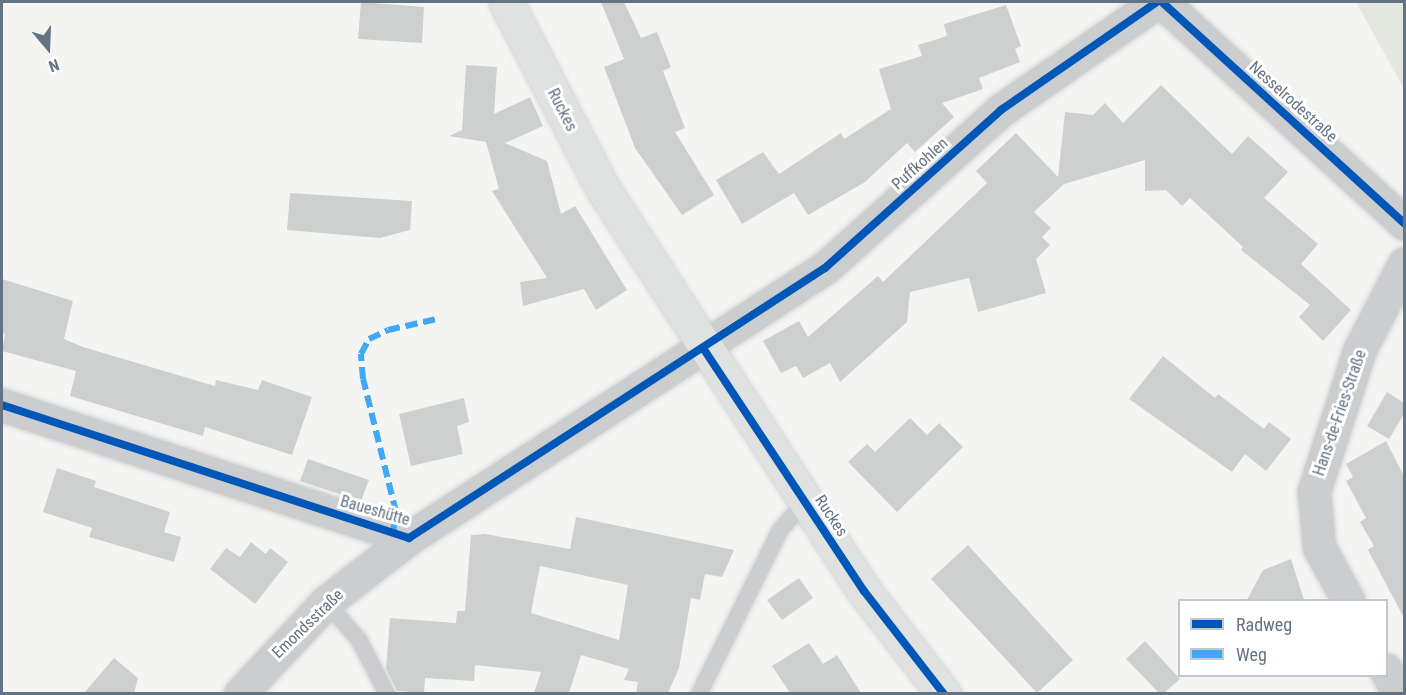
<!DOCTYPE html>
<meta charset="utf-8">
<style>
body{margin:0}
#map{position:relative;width:1406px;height:695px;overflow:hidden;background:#f4f5f3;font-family:"Roboto Condensed",sans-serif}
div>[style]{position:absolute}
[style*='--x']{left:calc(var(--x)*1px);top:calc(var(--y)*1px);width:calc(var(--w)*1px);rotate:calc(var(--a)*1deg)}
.green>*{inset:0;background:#e4e8e1}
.building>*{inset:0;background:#ced0d0}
.roads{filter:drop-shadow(0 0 2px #d1d3d3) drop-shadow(0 0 2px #d1d3d3)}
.lane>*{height:16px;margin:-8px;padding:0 8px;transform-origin:8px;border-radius:8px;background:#cccdce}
.street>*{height:33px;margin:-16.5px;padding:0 16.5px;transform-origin:16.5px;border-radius:16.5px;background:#cccdce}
.secondary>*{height:33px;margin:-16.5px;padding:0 16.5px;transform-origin:16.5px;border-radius:16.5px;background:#e0e1e1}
.quiet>*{height:6px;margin-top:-3px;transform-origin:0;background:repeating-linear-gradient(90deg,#3fa9f5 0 12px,transparent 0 18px)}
.cycleway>*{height:8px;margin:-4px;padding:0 4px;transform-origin:4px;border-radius:4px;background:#0057b8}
span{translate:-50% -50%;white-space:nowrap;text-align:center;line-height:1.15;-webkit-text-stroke:6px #fff;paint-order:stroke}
.street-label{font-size:16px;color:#637384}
.frame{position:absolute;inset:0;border:3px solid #637384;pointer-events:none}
.legend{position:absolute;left:1178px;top:599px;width:210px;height:78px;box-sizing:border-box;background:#fff;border:2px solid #c1c7ce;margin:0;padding:8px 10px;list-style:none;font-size:18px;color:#637384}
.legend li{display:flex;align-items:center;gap:12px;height:30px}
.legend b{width:30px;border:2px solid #c1c7ce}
.north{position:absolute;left:18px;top:18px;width:60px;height:60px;-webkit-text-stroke:4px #fff;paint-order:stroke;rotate:161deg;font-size:16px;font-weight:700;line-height:24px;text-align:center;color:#637384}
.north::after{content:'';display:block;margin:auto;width:21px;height:27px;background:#637384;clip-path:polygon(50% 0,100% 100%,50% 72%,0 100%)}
</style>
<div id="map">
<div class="green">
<i style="clip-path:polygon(1356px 2px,1404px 2px,1404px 89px)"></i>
</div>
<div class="building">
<i style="clip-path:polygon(361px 2px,424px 7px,422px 43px,358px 39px)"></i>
<i style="clip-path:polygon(601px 2px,624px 2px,641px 38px,657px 32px,671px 67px,663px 71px,685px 128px,675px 132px,714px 195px,682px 215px,635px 148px,604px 67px,624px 59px)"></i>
<i style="clip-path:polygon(1006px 5px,1021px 46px,1015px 49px,1020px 62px,979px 78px,983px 89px,942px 103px,954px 117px,915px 152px,907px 143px,865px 182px,808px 215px,794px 193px,742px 224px,716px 180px,763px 152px,779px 174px,841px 133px,844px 139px,891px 109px,879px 69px,922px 56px,918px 45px,947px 36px,944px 24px)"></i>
<i style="clip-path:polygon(466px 65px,497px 67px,494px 114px,530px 97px,543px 126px,505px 143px,547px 161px,561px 214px,575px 206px,627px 290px,596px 310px,584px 289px,523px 306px,520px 282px,547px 278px,492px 191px,499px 189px,486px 142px,449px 136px,462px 130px)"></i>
<i style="clip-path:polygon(1161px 85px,1232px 154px,1248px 136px,1288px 172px,1264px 198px,1318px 244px,1301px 264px,1351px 310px,1323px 341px,1299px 317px,1310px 305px,1241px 250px,1243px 247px,1190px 198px,1182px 206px,1166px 190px,1145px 191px,1145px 160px,1064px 184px,1034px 212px,1051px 228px,1042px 237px,1050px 245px,1036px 259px,1046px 293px,978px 312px,969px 278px,910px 292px,907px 322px,840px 382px,830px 363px,803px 378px,796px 366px,781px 373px,763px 341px,799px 321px,808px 337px,878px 276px,883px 282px,987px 183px,976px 171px,1016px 133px,1058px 177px,1065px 112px,1093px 115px,1105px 103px,1123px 123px)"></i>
<i style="clip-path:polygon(290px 193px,412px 201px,410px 230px,380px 238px,287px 230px)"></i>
<i style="clip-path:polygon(2px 279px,73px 301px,64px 339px,83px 347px,215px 386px,216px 380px,258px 390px,262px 380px,312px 397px,292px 455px,205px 427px,203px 436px,70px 396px,76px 371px,2px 351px,5px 334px,2px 333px)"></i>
<i style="clip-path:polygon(1163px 356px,1215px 398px,1218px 394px,1264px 429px,1269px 422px,1291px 439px,1266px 471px,1245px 454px,1232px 472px,1129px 399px)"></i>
<i style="clip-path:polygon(1387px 392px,1404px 403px,1404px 414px,1389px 439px,1367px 426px)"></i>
<i style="clip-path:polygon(464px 398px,469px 422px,457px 426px,463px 454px,411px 466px,399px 414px)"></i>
<i style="clip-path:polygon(910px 418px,927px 435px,939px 423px,963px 447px,897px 512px,848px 462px,867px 444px,875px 452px)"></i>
<i style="clip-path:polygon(1386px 441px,1404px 476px,1404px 618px,1368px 550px,1374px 546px,1360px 522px,1366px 518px,1346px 481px,1353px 477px,1346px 464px)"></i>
<i style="clip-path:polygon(308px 459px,369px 480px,361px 501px,300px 481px)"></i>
<i style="clip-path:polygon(57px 468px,96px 481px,94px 487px,170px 512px,164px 532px,181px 537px,174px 562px,89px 537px,92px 528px,43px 512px)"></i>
<i style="clip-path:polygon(evenodd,576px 517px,734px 550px,722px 577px,705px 574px,700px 600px,691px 598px,679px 668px,668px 693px,636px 693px,638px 682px,624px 680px,629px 669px,581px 655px,569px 693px,534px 693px,541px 672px,475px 665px,474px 681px,425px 678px,424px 693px,397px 691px,386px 669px,390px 618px,456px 623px,457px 611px,465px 611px,471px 535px,485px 534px,570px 549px,576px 517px,540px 566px,628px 585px,619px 640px,531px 613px,540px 566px)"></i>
<i style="clip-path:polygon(251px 542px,266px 554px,270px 548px,288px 562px,255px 604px,210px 569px,226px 548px,240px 557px)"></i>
<i style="clip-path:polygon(968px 545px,1073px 660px,1037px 693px,931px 579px)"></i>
<i style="clip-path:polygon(1291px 559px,1304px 600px,1247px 600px,1263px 570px)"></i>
<i style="clip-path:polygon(799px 578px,813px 598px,782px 620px,767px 600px)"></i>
<i style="clip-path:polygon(1145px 641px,1180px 679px,1164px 693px,1159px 693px,1126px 659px)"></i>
<i style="clip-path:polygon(809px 643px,823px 664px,837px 655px,861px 693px,790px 693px,772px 666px)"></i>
<i style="clip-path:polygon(114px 658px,138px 678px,134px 693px,84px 693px)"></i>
</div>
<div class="roads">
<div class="lane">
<i style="--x:326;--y:602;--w:50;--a:49"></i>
<i style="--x:359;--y:640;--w:61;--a:62.6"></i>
<i style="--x:699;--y:694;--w:183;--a:-63.7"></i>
<i style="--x:780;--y:530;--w:38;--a:-48"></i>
</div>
<div class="street">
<i style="--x:1162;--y:2;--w:328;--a:42.4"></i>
<i style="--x:2;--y:405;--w:428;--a:18.1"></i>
<i style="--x:409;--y:538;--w:496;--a:-33"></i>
<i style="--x:825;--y:268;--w:237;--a:-41.9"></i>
<i style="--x:1001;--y:110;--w:190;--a:-34.7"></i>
<i style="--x:1348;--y:600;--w:60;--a:-118.7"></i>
<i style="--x:1319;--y:547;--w:56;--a:-95.1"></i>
<i style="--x:1314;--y:491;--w:149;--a:-72.1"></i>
<i style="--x:1360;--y:349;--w:96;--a:-62.6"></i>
<i style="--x:1386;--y:670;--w:27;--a:62"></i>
<i style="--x:240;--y:694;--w:126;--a:-46.9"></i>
<i style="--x:326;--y:602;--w:105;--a:-37.6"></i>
</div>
<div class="secondary">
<i style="--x:506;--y:2;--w:211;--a:62.6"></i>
<i style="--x:603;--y:189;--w:479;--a:57"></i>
<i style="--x:864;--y:591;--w:130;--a:52.2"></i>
</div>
</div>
<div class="quiet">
<i style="--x:393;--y:533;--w:21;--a:-82"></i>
<i style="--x:396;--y:512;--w:137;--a:-103.9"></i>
<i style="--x:363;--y:379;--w:25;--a:-95"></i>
<i style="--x:361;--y:354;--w:17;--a:-62"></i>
<i style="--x:369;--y:339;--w:21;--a:-25"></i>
<i style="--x:388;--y:330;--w:50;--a:-12.7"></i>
</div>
<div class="cycleway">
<i style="--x:1162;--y:2;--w:328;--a:42.4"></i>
<i style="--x:703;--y:348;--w:291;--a:56.5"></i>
<i style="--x:864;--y:591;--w:130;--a:52.2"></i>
<i style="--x:2;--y:405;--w:428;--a:18.1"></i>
<i style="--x:409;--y:538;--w:496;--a:-33"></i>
<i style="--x:825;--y:268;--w:237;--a:-41.9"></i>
<i style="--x:1001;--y:110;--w:190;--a:-34.7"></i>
</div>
<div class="street-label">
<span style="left:1293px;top:102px;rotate:42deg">Nesselrodestraße</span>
<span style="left:562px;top:110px;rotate:63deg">Ruckes</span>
<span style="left:920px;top:164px;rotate:-42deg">Puffkohlen</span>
<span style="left:1340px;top:413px;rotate:-71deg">Hans-de-Fries-Straße</span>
<span style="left:375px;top:511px;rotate:16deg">Baueshütte</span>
<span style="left:831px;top:516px;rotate:57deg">Ruckes</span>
<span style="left:308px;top:624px;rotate:-44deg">Emondsstraße</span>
</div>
<div class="frame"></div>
<ul class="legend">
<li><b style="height:8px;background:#0057b8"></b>Radweg</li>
<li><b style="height:8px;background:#3fa9f5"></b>Weg</li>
</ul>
<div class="north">N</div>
</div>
